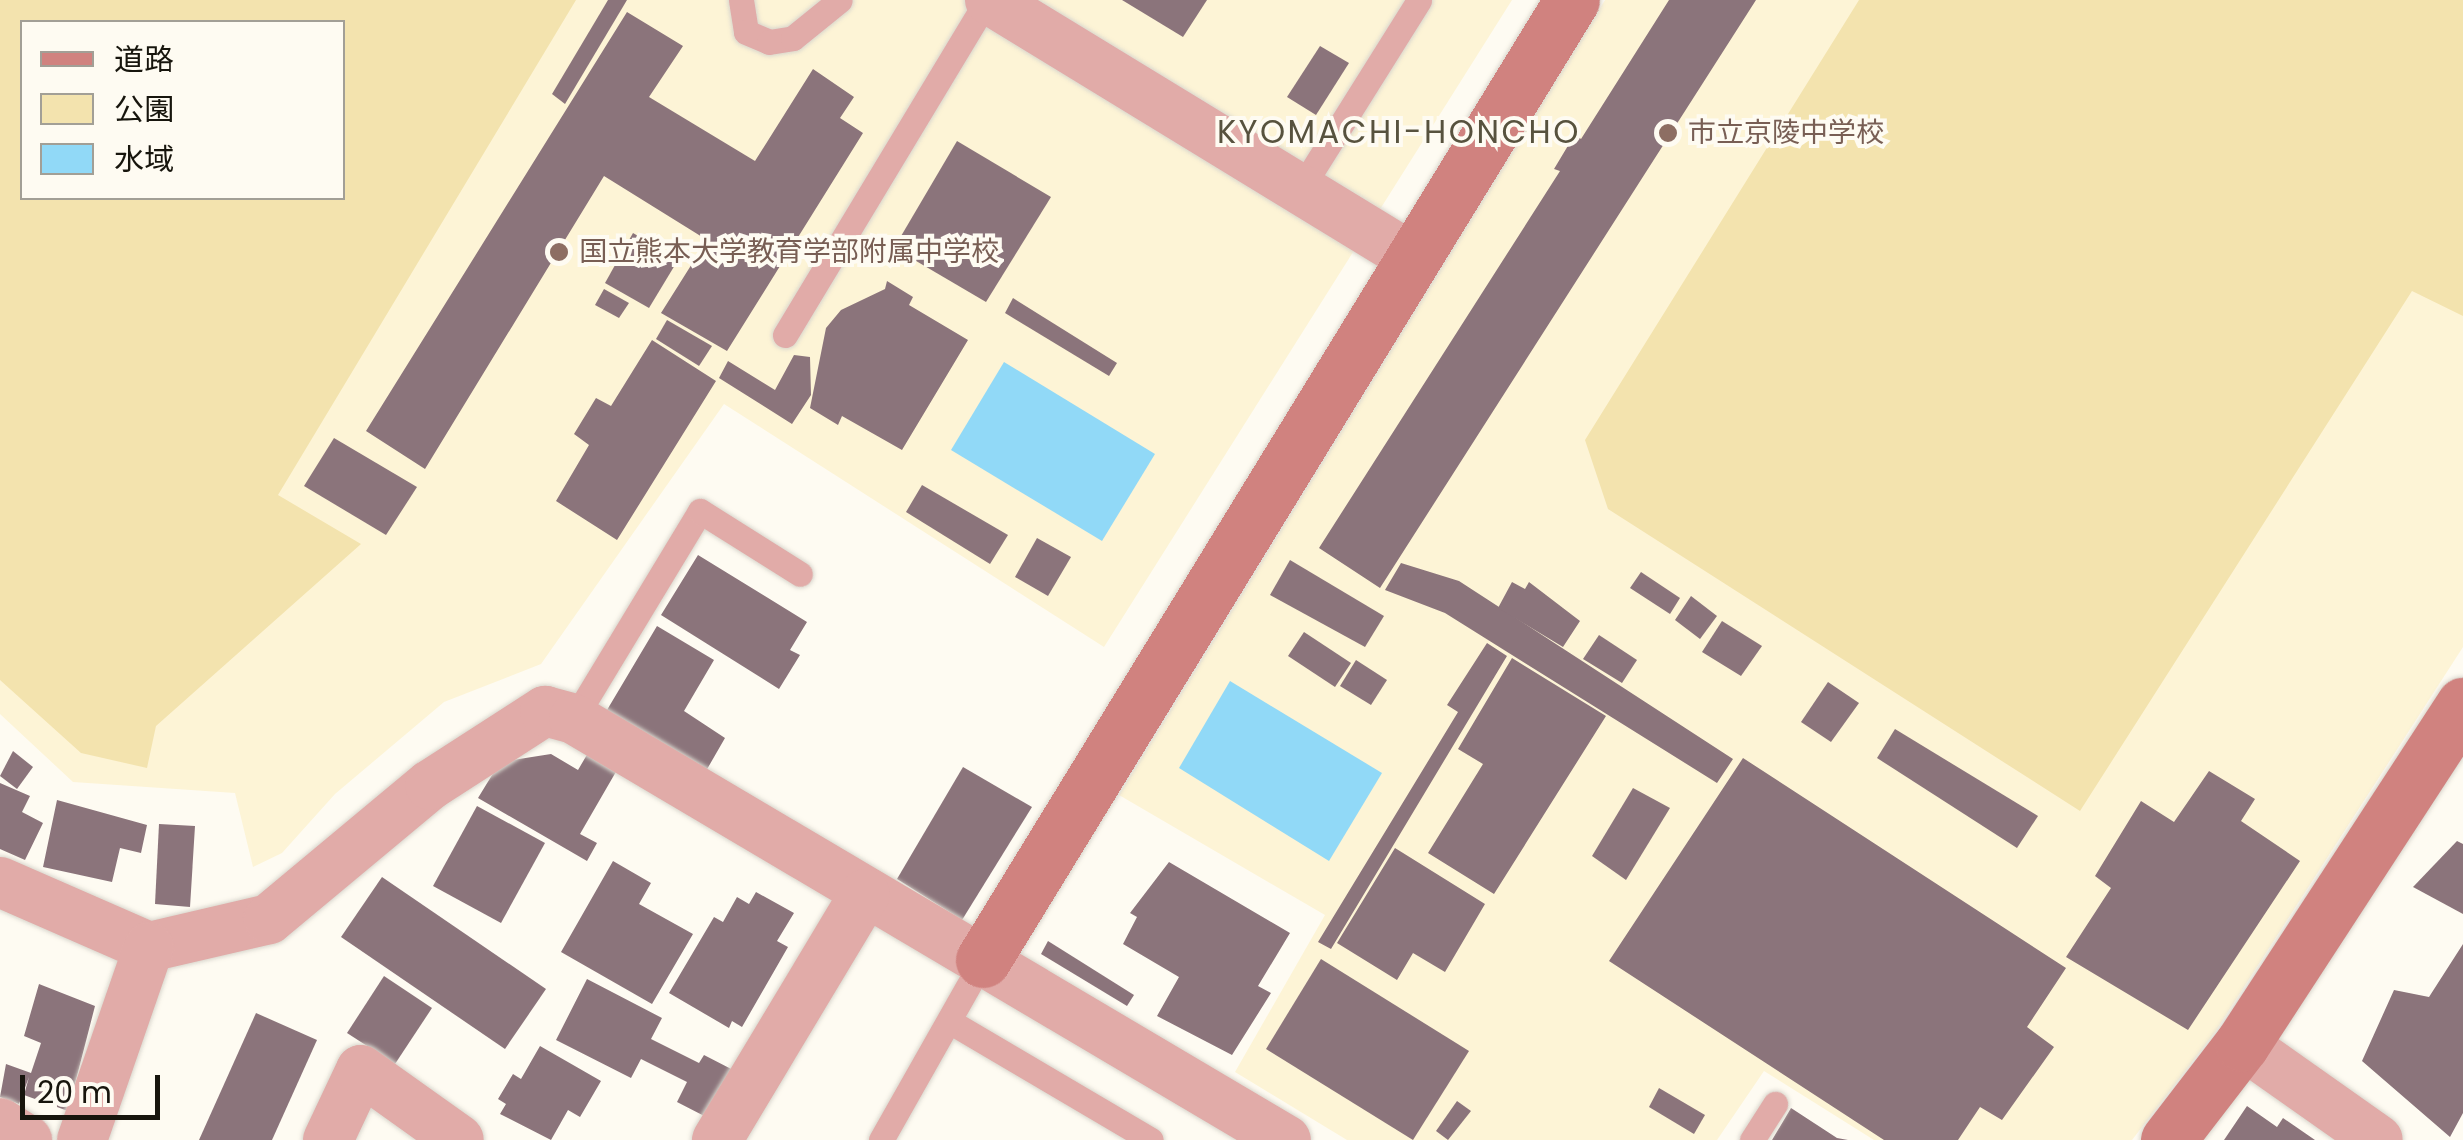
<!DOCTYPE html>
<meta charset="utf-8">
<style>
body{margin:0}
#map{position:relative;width:2463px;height:1140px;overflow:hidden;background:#fefbf2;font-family:Poppins,"Noto Sans JP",sans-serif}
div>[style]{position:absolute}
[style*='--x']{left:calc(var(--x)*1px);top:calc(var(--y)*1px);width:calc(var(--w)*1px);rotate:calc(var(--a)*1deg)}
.built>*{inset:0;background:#fdf4d6}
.green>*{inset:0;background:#f3e3ae}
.water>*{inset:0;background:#91d9f7}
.building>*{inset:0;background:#8b747b}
.roads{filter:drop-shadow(0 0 2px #d9d6cd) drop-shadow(0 0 2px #d9d6cd)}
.lane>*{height:25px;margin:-12.5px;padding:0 12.5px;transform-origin:12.5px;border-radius:12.5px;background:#e1aba8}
.street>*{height:50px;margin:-25px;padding:0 25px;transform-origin:25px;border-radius:25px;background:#e1aba8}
.secondary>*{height:55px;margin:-27.5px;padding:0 27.5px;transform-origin:27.5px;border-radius:27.5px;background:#d0827f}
.dots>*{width:28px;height:28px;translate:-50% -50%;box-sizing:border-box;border:5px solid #fefbf2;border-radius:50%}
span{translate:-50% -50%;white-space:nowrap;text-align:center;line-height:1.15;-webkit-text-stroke:8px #fefbf2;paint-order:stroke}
.education-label{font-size:28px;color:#785e54}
.left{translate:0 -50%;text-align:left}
.quarter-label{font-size:32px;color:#57523e;letter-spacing:2.5px}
.legend{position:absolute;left:20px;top:20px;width:325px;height:180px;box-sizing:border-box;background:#fefbf2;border:2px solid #a29f96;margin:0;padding:12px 18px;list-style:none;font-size:30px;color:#17150d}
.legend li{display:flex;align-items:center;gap:20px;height:50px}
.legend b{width:50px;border:2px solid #a29f96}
.scale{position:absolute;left:20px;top:1075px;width:140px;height:45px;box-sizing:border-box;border:5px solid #17150d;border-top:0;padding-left:12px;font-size:30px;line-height:35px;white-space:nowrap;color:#17150d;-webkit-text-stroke:8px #fefbf2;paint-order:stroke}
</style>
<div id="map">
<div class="built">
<i style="clip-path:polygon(evenodd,0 0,1512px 0,1104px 647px,724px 404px,541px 664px,444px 702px,335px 794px,282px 853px,253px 867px,235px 793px,73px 782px,0 714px,0 0,22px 22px,342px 22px,342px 198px,22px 198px,22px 22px)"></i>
<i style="clip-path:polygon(1605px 0,2463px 0,2463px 647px,2215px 1032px,2132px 1140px,1874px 1140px,1764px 1071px,1717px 1140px,1347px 1140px,1235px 1072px,1325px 915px,1119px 795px)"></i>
</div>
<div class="green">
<i style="clip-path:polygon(evenodd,0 0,576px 0,278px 495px,361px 544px,156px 726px,147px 768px,81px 753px,0 680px,0 0,342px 22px,342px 198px,22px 198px,22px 22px,342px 22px)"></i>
<i style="clip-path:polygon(1859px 0,2463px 0,2463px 316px,2412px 291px,2080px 811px,1608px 509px,1585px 440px)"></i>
</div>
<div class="water">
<i style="clip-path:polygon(1004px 362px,1155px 454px,1102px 541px,951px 450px)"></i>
<i style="clip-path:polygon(1230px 681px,1382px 773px,1329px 861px,1179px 768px)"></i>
</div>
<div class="building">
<i style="clip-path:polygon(608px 0,627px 0,565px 104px,552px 94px)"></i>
<i style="clip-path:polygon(1122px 0,1207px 0,1183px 37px)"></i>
<i style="clip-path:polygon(1669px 0,1756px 0,1380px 588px,1319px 548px,1560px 171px,1554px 169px,1575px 134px,1581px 139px)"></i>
<i style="clip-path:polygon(627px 12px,683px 46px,649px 97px,755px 161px,813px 69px,854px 97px,840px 118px,863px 133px,727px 351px,661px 313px,707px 240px,604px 176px,425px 469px,366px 431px)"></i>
<i style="clip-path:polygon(1320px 46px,1349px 63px,1316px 115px,1287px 97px)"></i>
<i style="clip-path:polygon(957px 141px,1051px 197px,986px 302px,894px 248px)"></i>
<i style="clip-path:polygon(633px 233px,678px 260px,649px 308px,605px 283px)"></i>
<i style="clip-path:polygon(887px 281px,913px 297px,909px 305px,968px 340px,902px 450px,842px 416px,838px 425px,810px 408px,826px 328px,841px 310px,885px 289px)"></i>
<i style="clip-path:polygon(604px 289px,629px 303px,619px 318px,595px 305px)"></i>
<i style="clip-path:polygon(1013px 298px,1117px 363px,1109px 376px,1005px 313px)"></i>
<i style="clip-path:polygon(667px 320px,712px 346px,699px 366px,656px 339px)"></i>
<i style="clip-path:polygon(652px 340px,716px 381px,617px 540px,556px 501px,589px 445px,574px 434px,596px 398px,611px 406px)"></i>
<i style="clip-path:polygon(794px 355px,810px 357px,811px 395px,792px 424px,719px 378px,728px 361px,775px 390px)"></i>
<i style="clip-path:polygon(334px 438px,417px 487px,386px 535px,304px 486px)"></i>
<i style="clip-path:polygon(922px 485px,1008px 535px,990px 564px,906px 512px)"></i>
<i style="clip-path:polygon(1037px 538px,1071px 557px,1048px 596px,1015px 577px)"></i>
<i style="clip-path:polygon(698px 555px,807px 622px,790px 650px,800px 655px,779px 689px,661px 615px)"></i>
<i style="clip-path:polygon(1290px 560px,1384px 616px,1365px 647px,1270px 595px)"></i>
<i style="clip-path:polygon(1401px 563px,1459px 581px,1733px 759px,1717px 783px,1445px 613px,1385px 590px)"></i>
<i style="clip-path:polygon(1641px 572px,1680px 598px,1670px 614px,1630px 588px)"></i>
<i style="clip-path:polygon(1512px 582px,1525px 589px,1529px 582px,1580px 621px,1563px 647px,1498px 608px)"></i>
<i style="clip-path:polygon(1691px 596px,1717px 616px,1700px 639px,1675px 620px)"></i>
<i style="clip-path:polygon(1722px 621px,1762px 646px,1741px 676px,1702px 652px)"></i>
<i style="clip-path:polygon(657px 626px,714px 660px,684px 711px,725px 738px,706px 771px,607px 710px)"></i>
<i style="clip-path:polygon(1304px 632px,1351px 663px,1335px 687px,1288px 656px)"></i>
<i style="clip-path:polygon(1599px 635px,1637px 660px,1622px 683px,1583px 659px)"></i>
<i style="clip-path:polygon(1487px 643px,1507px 656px,1331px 949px,1318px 942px,1458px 712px,1447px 705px)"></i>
<i style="clip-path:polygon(1512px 658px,1606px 716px,1494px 894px,1428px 853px,1483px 764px,1458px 749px)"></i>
<i style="clip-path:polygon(1356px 660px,1387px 680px,1371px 705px,1340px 686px)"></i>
<i style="clip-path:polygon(1828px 682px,1859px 703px,1831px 742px,1801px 722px)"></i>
<i style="clip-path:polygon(1895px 729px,2038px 816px,2017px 848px,1877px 758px)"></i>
<i style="clip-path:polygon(13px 751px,33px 767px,17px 789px,0 776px)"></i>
<i style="clip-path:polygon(588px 753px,617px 770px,580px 834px,597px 843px,587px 861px,478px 798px,500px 762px,551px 754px,578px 770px)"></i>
<i style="clip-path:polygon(1743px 758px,2066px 968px,2027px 1027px,2054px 1047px,2002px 1120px,1980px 1107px,1958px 1140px,1884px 1140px,1609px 961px)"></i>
<i style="clip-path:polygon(963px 767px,1032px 807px,962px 920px,897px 879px)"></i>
<i style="clip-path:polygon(2209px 771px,2255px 799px,2241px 821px,2300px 861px,2188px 1030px,2066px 957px,2111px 888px,2095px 876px,2141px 801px,2174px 822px)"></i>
<i style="clip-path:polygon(0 783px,30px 796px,22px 812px,43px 823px,25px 860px,0 849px)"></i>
<i style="clip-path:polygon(1633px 788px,1670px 808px,1626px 880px,1592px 856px)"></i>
<i style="clip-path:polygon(57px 800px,147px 825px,141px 853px,120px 848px,112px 882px,43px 867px)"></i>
<i style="clip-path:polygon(477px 806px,545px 843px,501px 923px,433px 886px)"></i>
<i style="clip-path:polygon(159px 824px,195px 826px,190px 907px,155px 904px)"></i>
<i style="clip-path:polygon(2457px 841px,2463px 844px,2463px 914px,2413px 887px)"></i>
<i style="clip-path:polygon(1395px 848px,1485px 904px,1445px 972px,1413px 953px,1397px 980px,1337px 943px)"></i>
<i style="clip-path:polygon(613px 861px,651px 883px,639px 904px,693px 934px,652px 1004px,561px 952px)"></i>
<i style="clip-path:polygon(1169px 862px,1290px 933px,1258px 986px,1271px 993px,1232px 1055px,1157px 1016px,1179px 977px,1123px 944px,1137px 917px,1130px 913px)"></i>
<i style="clip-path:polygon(382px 877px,546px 989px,505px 1049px,341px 937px)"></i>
<i style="clip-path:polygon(756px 892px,794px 913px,777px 941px,788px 947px,742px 1027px,732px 1021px,729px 1028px,669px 993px,714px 917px,723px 922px,737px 897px,749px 904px)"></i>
<i style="clip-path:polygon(1048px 941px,1134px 995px,1127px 1006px,1041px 954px)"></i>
<i style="clip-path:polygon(2463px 944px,2463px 1113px,2450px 1137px,2362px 1061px,2394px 990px,2429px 997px)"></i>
<i style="clip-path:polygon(1321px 959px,1469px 1051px,1413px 1140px,1266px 1049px)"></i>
<i style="clip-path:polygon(384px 976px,432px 1008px,395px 1064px,347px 1033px)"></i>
<i style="clip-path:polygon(587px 979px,662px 1018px,651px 1039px,699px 1063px,704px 1055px,737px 1072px,712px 1120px,677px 1102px,687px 1082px,641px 1059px,631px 1078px,556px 1040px)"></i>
<i style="clip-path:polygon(39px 984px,95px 1006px,68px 1111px,24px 1095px,29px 1077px,19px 1104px,0 1097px,6px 1064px,31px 1073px,41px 1043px,24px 1036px)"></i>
<i style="clip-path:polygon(256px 1013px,317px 1040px,272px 1140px,199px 1140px)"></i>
<i style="clip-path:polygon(540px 1046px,601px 1081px,580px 1117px,568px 1110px,551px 1140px,500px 1114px,506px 1104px,498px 1099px,513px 1074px,521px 1079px)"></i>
<i style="clip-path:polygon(1659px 1088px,1705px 1115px,1694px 1134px,1649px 1107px)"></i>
<i style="clip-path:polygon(1457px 1101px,1471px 1111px,1448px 1140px,1436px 1131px)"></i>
<i style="clip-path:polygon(2247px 1106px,2277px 1127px,2283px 1118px,2315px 1140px,2224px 1140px)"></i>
<i style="clip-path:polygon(1791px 1108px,1837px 1138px,1848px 1140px,1772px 1140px)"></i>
</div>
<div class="roads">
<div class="lane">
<i style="--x:741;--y:0;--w:32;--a:81"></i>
<i style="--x:746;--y:32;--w:25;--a:23"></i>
<i style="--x:769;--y:42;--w:24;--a:-9"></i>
<i style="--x:793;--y:38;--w:60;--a:-39"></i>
<i style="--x:1300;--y:190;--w:224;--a:-57.9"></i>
<i style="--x:785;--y:335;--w:391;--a:-58.9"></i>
<i style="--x:574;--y:719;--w:243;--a:-58.8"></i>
<i style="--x:700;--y:511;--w:118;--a:32.2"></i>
<i style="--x:949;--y:1021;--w:234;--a:30.5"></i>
<i style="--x:881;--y:1140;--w:207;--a:-60.5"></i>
<i style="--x:1752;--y:1140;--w:43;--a:-57.4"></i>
</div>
<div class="street">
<i style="--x:990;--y:0;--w:495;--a:31.4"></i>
<i style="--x:0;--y:882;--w:163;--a:23.6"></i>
<i style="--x:149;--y:947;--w:123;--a:-13.1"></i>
<i style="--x:269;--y:919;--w:209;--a:-39.8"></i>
<i style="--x:430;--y:785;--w:137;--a:-32.8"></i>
<i style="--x:545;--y:711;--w:30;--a:15"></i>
<i style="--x:574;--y:719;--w:827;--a:30.6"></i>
<i style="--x:2242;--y:1044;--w:166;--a:35.2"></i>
<i style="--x:0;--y:1123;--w:32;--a:32"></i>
<i style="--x:82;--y:1140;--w:204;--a:-70.9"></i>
<i style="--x:328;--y:1140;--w:77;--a:-64.8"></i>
<i style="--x:361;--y:1070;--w:120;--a:35.5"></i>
<i style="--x:717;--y:1140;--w:287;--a:-59"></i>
</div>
<div class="secondary">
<i style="--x:983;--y:960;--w:1126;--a:-58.47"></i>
<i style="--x:2168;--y:1140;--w:121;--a:-52.4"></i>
<i style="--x:2242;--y:1044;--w:405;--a:-56.9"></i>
</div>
</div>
<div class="dots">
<i style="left:1668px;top:133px;background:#8d6e63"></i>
<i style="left:559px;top:252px;background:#8d6e63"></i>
</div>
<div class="education-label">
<span class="left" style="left:1688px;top:133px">市立京陵中学校</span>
<span class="left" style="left:579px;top:252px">国立熊本大学教育学部附属中学校</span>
</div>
<div class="quarter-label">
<span style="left:1399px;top:132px">KYOMACHI-HONCHO</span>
</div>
<ul class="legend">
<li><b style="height:12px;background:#d0827f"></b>道路</li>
<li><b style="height:28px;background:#f3e3ae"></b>公園</li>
<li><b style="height:28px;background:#91d9f7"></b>水域</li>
</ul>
<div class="scale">20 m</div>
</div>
